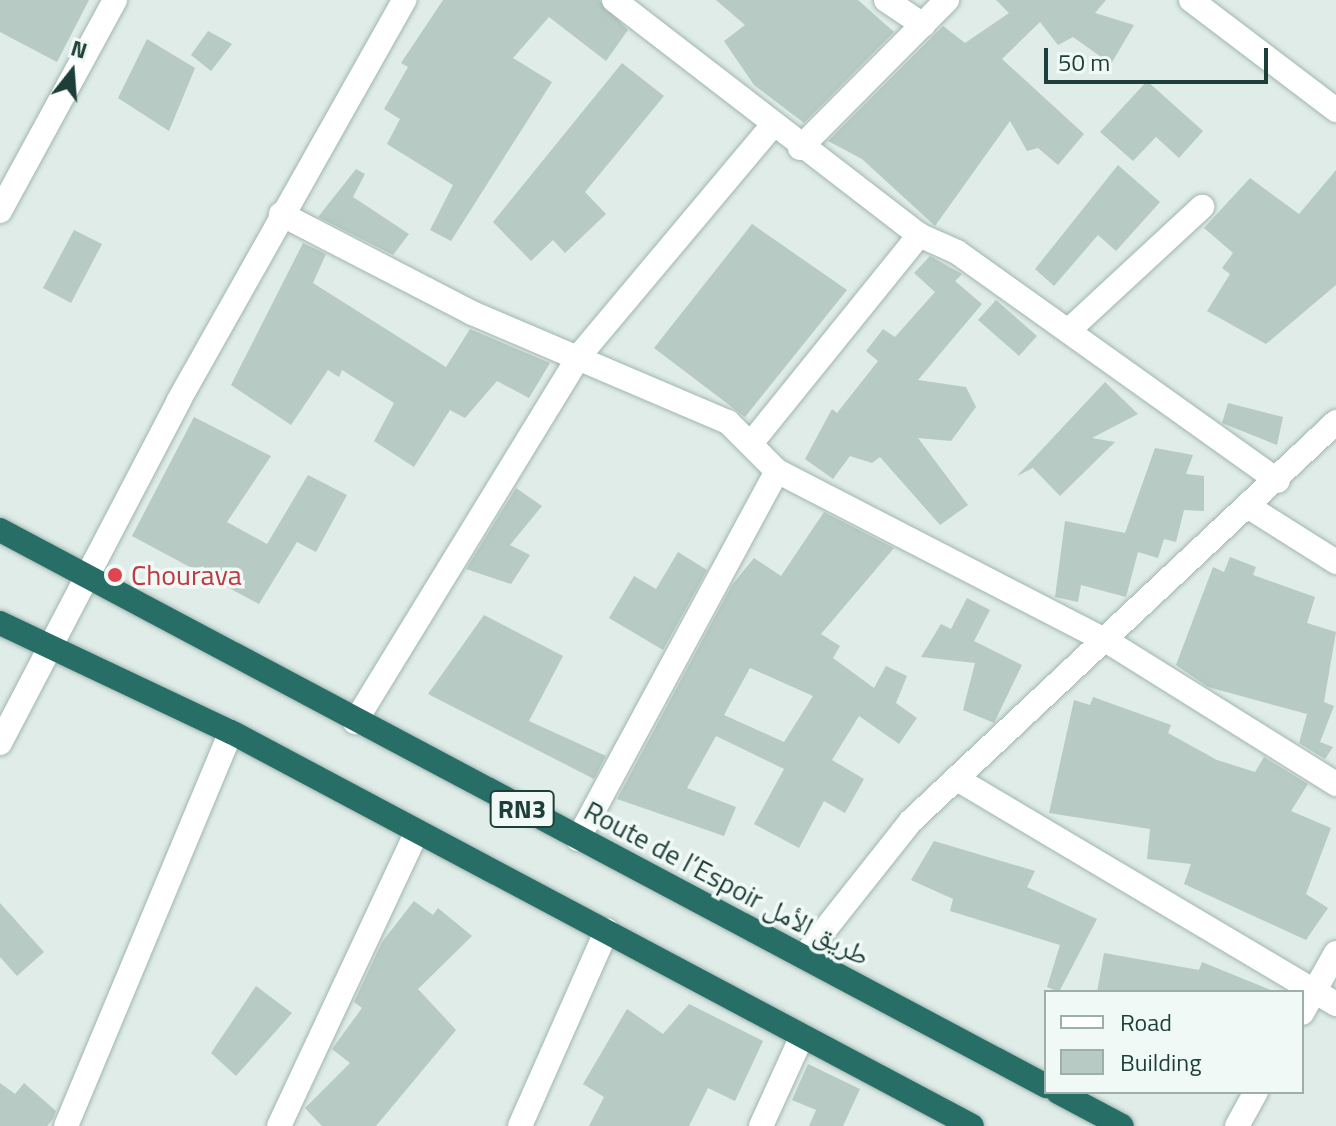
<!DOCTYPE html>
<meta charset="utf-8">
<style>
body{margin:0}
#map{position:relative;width:1336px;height:1126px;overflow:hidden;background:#dfece8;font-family:"Titillium Web","Noto Naskh Arabic",sans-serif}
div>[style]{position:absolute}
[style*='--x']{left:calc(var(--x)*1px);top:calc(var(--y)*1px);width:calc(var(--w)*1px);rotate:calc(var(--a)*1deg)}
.building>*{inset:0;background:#b7cac4}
.roads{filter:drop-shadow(0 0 2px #a1b5b0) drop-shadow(0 0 2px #a1b5b0)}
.minor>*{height:24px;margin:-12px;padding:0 12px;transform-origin:12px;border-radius:12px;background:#fff}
.highway>*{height:24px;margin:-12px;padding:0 12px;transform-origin:12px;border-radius:12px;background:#276e67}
.dots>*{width:22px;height:22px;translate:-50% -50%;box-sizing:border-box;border:4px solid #f0f9f5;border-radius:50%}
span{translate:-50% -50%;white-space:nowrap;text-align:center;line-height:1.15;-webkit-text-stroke:7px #f0f9f5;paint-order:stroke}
.shield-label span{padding:2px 6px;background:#f0f9f5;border:2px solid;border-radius:6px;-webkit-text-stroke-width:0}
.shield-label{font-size:26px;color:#1e3f39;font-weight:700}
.health-label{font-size:28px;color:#be3a42}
.left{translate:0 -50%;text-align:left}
.street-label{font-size:28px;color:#1e3f39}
.legend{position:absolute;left:1044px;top:990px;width:260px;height:104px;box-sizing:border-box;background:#f0f9f5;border:2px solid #9cafaa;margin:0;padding:10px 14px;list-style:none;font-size:24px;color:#1e3f39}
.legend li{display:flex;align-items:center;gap:16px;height:40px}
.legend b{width:40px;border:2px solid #9cafaa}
.north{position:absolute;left:32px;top:32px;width:80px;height:80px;-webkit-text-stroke:6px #f0f9f5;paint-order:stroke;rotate:17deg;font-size:22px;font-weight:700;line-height:32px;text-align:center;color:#1e3f39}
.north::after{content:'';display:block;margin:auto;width:28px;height:36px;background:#1e3f39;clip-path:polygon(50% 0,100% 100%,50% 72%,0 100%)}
.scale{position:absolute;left:1044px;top:48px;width:224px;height:36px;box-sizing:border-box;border:4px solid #1e3f39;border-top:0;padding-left:10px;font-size:24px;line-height:28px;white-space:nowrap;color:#1e3f39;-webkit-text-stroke:6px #f0f9f5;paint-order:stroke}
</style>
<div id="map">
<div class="building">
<i style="clip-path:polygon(0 0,89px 0,57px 62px,0 32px)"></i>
<i style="clip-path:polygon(443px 0,599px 0,628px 30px,606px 61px,549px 17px,513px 58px,552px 82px,451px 241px,430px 230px,453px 185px,387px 144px,400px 119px,384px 109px,408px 67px,401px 63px)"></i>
<i style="clip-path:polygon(716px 0,858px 0,894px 32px,804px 123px,754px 85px,724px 41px,745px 25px)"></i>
<i style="clip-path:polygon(996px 0,1106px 0,1095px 13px,1134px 25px,1111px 64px,1073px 37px,1058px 45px,1040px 22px,1002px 59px,1084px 134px,1058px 165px,1038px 148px,1027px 151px,1010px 121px,935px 226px,862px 159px,828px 141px,943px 26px,965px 43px,1009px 13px)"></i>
<i style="clip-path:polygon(208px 31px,232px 44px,211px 71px,191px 55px)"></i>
<i style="clip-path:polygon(147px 39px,195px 68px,169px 131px,118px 98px)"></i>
<i style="clip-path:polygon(622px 63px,664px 96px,585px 192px,606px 214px,565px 253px,553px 240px,531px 261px,493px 222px)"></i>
<i style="clip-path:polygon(1147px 81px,1203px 131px,1179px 158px,1156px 137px,1133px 161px,1100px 132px)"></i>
<i style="clip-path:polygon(1118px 165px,1160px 202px,1116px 251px,1098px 235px,1054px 286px,1035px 269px)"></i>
<i style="clip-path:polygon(356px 169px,365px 174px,353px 197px,409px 234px,393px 255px,318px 217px)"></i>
<i style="clip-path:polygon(1336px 170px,1336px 285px,1266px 344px,1207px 311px,1230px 274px,1222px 268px,1233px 253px,1204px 228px,1250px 178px,1299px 214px)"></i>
<i style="clip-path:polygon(752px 224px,847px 290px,745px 417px,654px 348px)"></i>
<i style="clip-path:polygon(74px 230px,102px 244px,71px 303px,43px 288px)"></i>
<i style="clip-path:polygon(303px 243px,326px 254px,313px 283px,446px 367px,470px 329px,550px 363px,529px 398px,497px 381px,465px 418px,450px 410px,414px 467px,374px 441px,394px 403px,342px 370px,339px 377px,328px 370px,291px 425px,231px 385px)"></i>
<i style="clip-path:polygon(930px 256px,962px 274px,955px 281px,982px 304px,918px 380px,966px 387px,976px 407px,951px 441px,918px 438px,968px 505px,940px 525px,880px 457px,872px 463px,850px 456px,833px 479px,805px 459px,832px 409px,837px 413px,878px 361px,866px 351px,883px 329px,895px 337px,935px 292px,914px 273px)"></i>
<i style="clip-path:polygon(996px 300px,1037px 336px,1019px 356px,978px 320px)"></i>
<i style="clip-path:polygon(1105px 382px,1138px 414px,1092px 438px,1115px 442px,1060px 496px,1033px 468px,1017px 476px)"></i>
<i style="clip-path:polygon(1228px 403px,1283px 417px,1277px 445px,1222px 423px)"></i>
<i style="clip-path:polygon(194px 417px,271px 456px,227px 522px,267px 544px,308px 475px,347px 495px,316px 552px,297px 542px,259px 604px,132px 536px)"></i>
<i style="clip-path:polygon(1155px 448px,1193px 455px,1186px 474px,1204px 476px,1204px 511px,1184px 510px,1176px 542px,1164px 539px,1158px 558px,1138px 552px,1126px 597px,1081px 585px,1078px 602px,1055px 597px,1065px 521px,1125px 533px)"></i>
<i style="clip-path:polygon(516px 488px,542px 506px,510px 545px,530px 555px,511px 584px,466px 569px)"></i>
<i style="clip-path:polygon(evenodd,824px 512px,894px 548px,821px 634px,840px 646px,833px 658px,874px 688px,886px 666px,907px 676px,896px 703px,917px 718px,899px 744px,859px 716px,832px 760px,864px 779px,845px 813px,824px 801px,799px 848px,754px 824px,784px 769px,716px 736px,687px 788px,736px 807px,724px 836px,617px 799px,732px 585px,754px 558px,781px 576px,824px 512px,750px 668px,813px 696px,784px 742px,724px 715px,750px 668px)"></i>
<i style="clip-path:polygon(678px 552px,707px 570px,663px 650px,609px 618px,634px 576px,656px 589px)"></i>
<i style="clip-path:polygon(1230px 557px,1256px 567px,1253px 575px,1315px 597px,1307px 623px,1336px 632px,1324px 702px,1334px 706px,1320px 742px,1333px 747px,1325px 759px,1299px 743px,1307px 714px,1208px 687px,1176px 665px,1213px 567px,1224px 572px)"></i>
<i style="clip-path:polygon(967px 598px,990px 610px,974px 641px,1022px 665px,994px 723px,963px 710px,975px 663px,921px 657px,941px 624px,951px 629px)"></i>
<i style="clip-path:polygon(484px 615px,563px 656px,529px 721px,606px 756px,594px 779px,428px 694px)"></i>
<i style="clip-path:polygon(1093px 697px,1171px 725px,1168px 733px,1217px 760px,1255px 772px,1264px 757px,1308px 784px,1291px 811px,1331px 828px,1306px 894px,1328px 908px,1306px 940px,1184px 884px,1191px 864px,1147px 859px,1150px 829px,1049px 813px,1074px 700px,1090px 705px)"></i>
<i style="clip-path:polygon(934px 841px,1035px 871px,1027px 887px,1097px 919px,1059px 992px,1047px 987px,1060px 945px,950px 911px,953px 899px,911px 880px)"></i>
<i style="clip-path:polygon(414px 901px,433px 915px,438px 908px,472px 936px,418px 989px,456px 1030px,376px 1126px,322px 1126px,305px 1108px,350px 1063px,332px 1049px,362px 1008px,354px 1002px,382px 942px)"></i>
<i style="clip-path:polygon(0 903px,44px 952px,17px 976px,0 957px)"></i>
<i style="clip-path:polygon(1104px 953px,1199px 970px,1202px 962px,1276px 992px,1097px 992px)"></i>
<i style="clip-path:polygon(256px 986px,292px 1013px,236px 1076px,211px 1053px)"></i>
<i style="clip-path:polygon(689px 1004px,763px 1041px,735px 1101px,708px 1088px,689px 1126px,589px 1126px,604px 1097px,583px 1084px,627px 1009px,663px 1034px)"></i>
<i style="clip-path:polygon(808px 1064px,860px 1089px,843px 1126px,809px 1126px,816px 1110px,792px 1100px)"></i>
<i style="clip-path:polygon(0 1083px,15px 1094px,24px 1083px,56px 1111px,53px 1119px,47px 1126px,0 1126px)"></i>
</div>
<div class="roads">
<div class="minor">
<i style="--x:614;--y:0;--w:385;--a:37.6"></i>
<i style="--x:919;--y:235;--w:42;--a:24.1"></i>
<i style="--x:957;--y:252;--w:394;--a:35.5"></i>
<i style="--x:886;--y:0;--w:45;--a:34"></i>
<i style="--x:1191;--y:0;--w:182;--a:37.2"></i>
<i style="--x:800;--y:148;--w:209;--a:-45.2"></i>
<i style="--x:0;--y:211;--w:240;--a:-61.4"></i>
<i style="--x:281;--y:214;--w:215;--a:27.4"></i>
<i style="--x:472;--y:313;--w:278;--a:23.1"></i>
<i style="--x:728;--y:422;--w:69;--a:45"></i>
<i style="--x:777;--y:471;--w:371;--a:27.3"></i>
<i style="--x:1107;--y:641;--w:270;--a:32"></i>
<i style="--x:1068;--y:331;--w:183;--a:-42.8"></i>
<i style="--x:753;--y:441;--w:265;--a:-51.1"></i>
<i style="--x:1249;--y:507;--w:103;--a:32.3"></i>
<i style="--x:355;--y:722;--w:429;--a:-58.5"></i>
<i style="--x:579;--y:356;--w:300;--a:-50"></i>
<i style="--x:0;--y:743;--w:387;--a:-62.4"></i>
<i style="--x:179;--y:400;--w:459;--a:-60.6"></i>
<i style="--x:957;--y:779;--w:441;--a:30.7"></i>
<i style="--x:578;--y:839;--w:418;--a:-61.6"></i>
<i style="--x:804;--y:956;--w:172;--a:-51.6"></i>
<i style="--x:911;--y:821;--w:583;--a:-43.19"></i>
<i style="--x:1302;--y:1013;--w:69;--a:-60.5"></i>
<i style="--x:66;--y:1126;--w:427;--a:-67.3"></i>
<i style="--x:279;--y:1126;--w:323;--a:-64.9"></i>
<i style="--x:520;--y:1126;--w:214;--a:-66.1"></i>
<i style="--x:761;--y:1126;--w:99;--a:-65.5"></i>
<i style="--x:1237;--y:1126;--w:39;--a:-61"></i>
</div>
<div class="highway">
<i style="--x:0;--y:530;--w:1185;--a:27.99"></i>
<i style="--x:0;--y:623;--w:255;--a:25.3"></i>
<i style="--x:231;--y:732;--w:839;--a:28"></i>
<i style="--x:1058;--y:1092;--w:72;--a:28"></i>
</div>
</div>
<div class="dots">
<i style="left:115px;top:575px;background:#e0444e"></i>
</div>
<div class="shield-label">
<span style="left:522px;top:809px">RN3</span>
</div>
<div class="health-label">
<span class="left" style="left:131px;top:575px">Chourava</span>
</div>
<div class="street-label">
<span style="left:727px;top:883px;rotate:28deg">Route de l’Espoir طريق الأمل</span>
</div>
<ul class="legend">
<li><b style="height:10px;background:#fff"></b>Road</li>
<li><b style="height:22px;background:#b7cac4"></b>Building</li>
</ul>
<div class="north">N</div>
<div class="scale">50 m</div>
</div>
